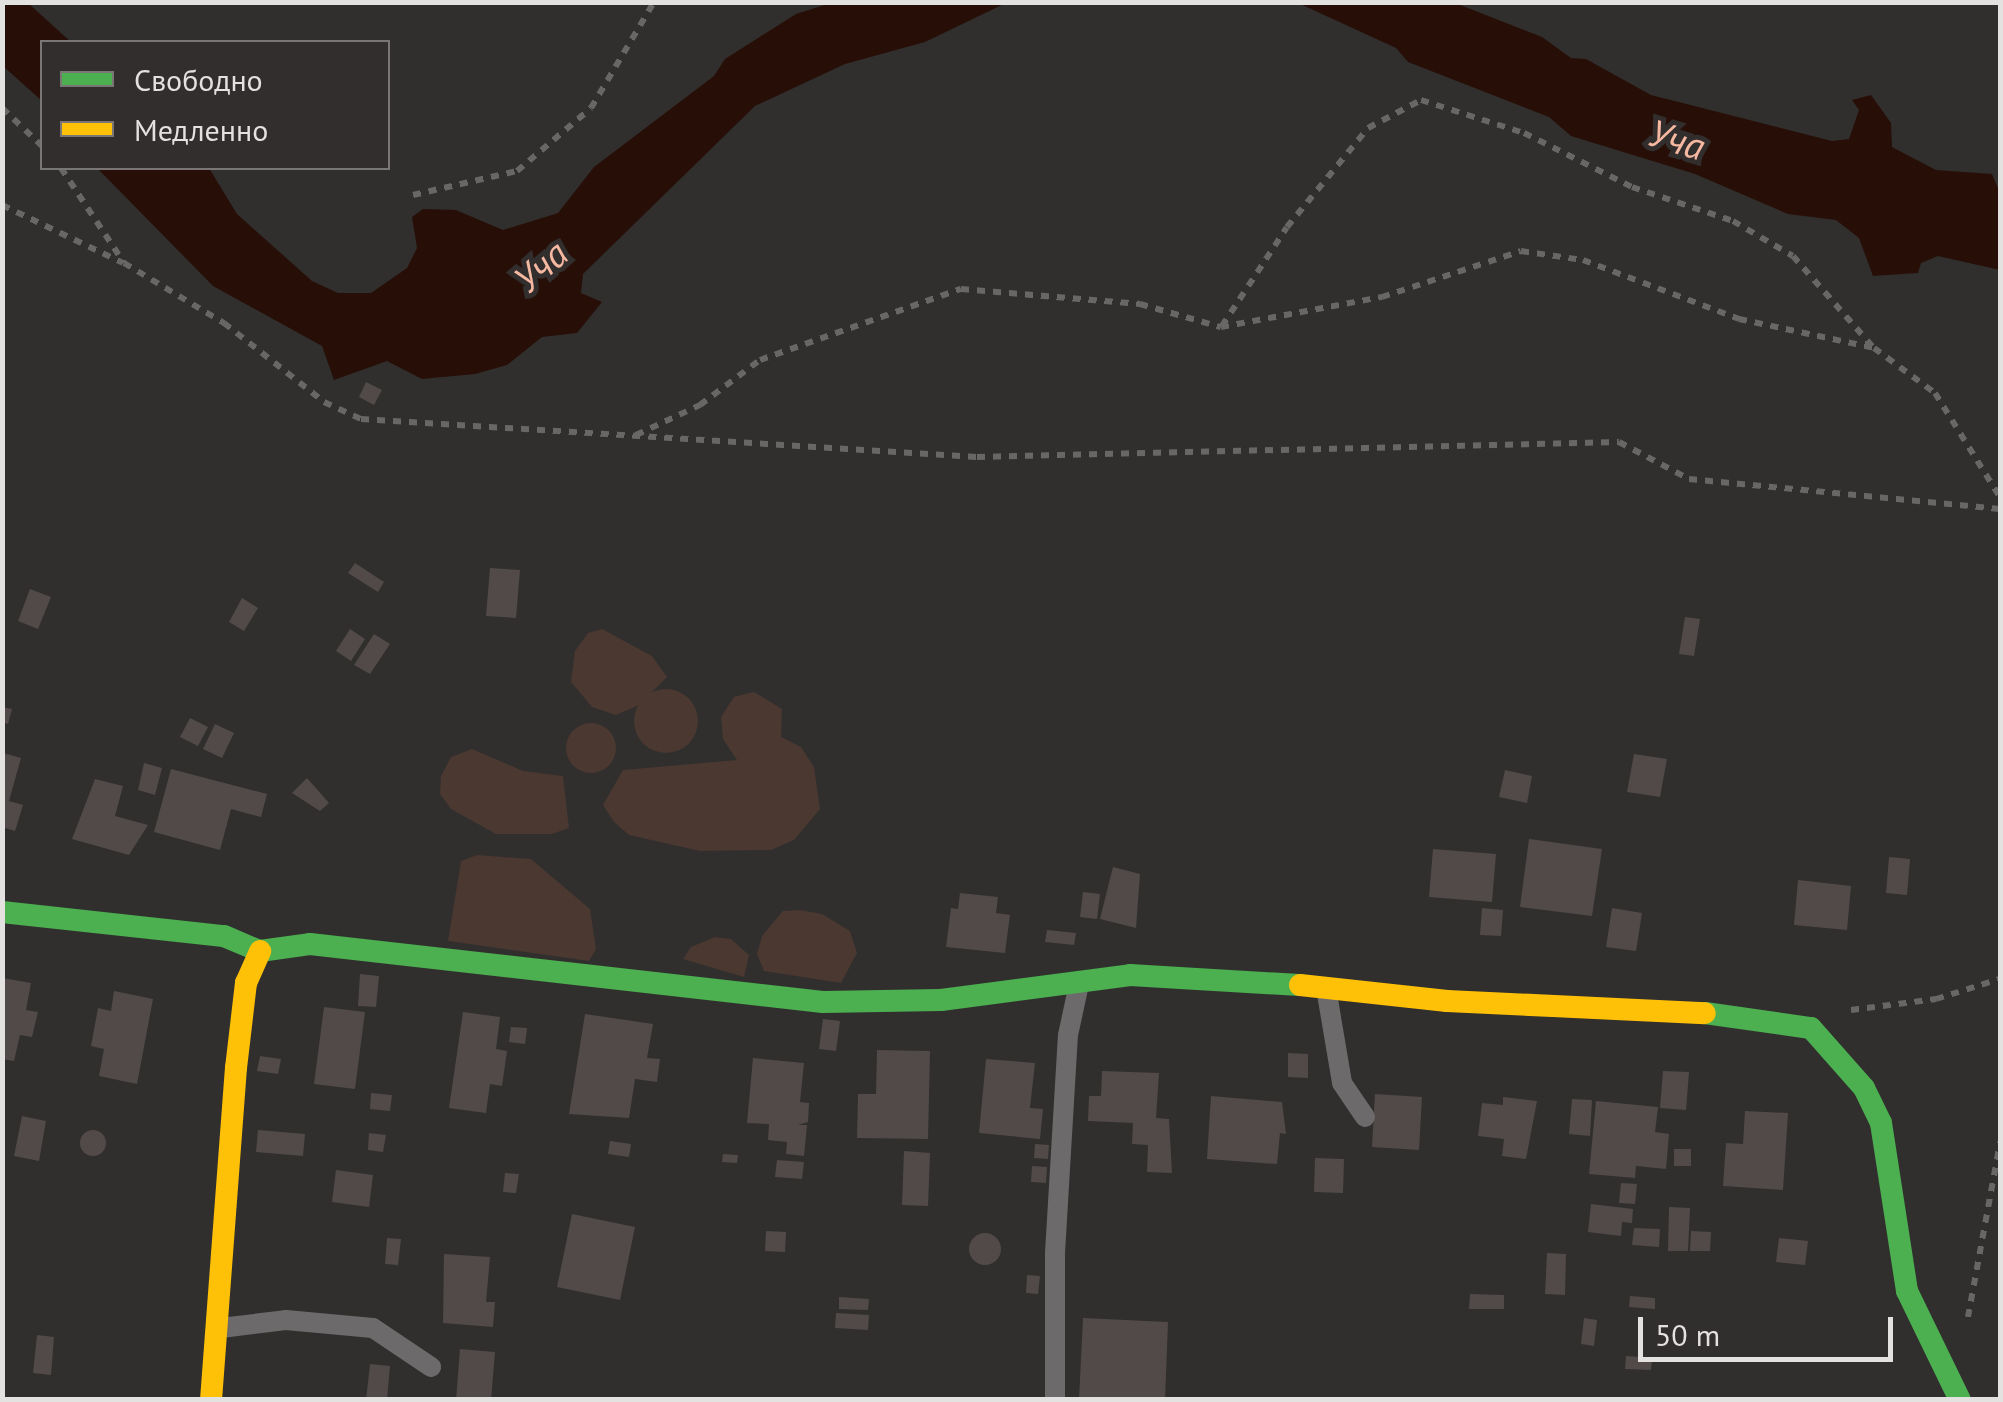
<!DOCTYPE html>
<meta charset="utf-8">
<style>
body{margin:0}
#map{position:relative;width:2003px;height:1402px;overflow:hidden;background:#302f2e;font-family:"PT Sans",sans-serif}
div>[style]{position:absolute}
[style*='--x']{left:calc(var(--x)*1px);top:calc(var(--y)*1px);width:calc(var(--w)*1px);rotate:calc(var(--a)*1deg)}
.green>*{inset:0;background:#4a3831}
.round{border-radius:50%}
.water>*{inset:0;background:#270f07}
.building>*{inset:0;background:#514a48}
.path>*{height:6px;margin-top:-3px;transform-origin:0;background:repeating-linear-gradient(90deg,#686766 0 8px,transparent 0 16px)}
.lane>*{height:20px;margin:-10px;padding:0 10px;transform-origin:10px;border-radius:10px;background:#6c6a6a}
.fast>*{height:22px;margin:-11px;padding:0 11px;transform-origin:11px;border-radius:11px;background:#4caf50}
.slow>*{height:22px;margin:-11px;padding:0 11px;transform-origin:11px;border-radius:11px;background:#ffc107}
span{translate:-50% -50%;white-space:nowrap;text-align:center;line-height:1.15;-webkit-text-stroke:10px #312e2d;paint-order:stroke}
.water-label{font-size:38px;color:#f6b8a1;font-style:italic}
.frame{position:absolute;inset:0;border:5px solid #e4e2e1;pointer-events:none}
.legend{position:absolute;left:40px;top:40px;width:350px;height:130px;box-sizing:border-box;background:#312e2d;border:2px solid #797675;margin:0;padding:12px 18px;list-style:none;font-size:30px;color:#e4e2e1}
.legend li{display:flex;align-items:center;gap:20px;height:50px}
.legend b{width:50px;border:2px solid #797675}
.scale{position:absolute;left:1638px;top:1317px;width:255px;height:45px;box-sizing:border-box;border:5px solid #e4e2e1;border-top:0;padding-left:12px;font-size:30px;line-height:35px;white-space:nowrap;color:#e4e2e1;-webkit-text-stroke:8px #312e2d;paint-order:stroke}
</style>
<div id="map">
<div class="green">
<i style="clip-path:polygon(602px 629px,652px 656px,667px 677px,639px 705px,616px 715px,592px 707px,571px 682px,575px 651px,588px 633px)"></i>
<i class="round" style="left:634px;top:689px;width:64px;height:64px"></i>
<i style="clip-path:polygon(754px 692px,782px 709px,781px 737px,801px 747px,814px 767px,820px 809px,794px 840px,771px 850px,700px 851px,629px 835px,614px 822px,603px 805px,623px 770px,737px 760px,723px 739px,721px 717px,734px 697px)"></i>
<i class="round" style="left:566px;top:723px;width:50px;height:50px"></i>
<i style="clip-path:polygon(472px 749px,523px 771px,563px 776px,569px 828px,552px 834px,496px 834px,451px 809px,440px 794px,441px 776px,451px 757px)"></i>
<i style="clip-path:polygon(477px 855px,531px 859px,590px 909px,596px 949px,589px 961px,448px 941px,461px 861px)"></i>
<i style="clip-path:polygon(800px 910px,822px 914px,850px 931px,857px 953px,841px 983px,764px 971px,757px 954px,762px 936px,783px 911px)"></i>
<i style="clip-path:polygon(715px 937px,731px 939px,749px 955px,744px 977px,683px 959px,691px 947px)"></i>
</div>
<div class="water">
<i style="clip-path:polygon(3px 2px,28px 3px,71px 42px,42px 42px,42px 101px,3px 66px)"></i>
<i style="clip-path:polygon(831px 3px,1006px 3px,925px 42px,845px 64px,755px 106px,583px 274px,581px 293px,602px 302px,577px 333px,542px 337px,507px 365px,475px 374px,422px 379px,387px 361px,334px 380px,322px 346px,213px 286px,97px 168px,209px 168px,237px 214px,312px 281px,338px 293px,371px 293px,407px 268px,417px 248px,412px 217px,423px 209px,456px 210px,503px 230px,558px 213px,594px 167px,714px 76px,725px 59px,796px 14px)"></i>
<i style="clip-path:polygon(1298px 3px,1455px 3px,1542px 37px,1571px 58px,1586px 59px,1651px 95px,1832px 141px,1849px 139px,1859px 110px,1852px 100px,1871px 95px,1891px 123px,1892px 147px,1936px 170px,1992px 174px,2000px 193px,2000px 270px,1938px 256px,1921px 263px,1918px 273px,1873px 276px,1859px 238px,1836px 220px,1788px 214px,1695px 174px,1571px 136px,1549px 117px,1408px 62px,1396px 48px)"></i>
</div>
<div class="building">
<i style="clip-path:polygon(366px 382px,382px 390px,374px 405px,359px 397px)"></i>
<i style="clip-path:polygon(355px 563px,384px 582px,378px 592px,348px 573px)"></i>
<i style="clip-path:polygon(490px 568px,520px 570px,516px 618px,486px 616px)"></i>
<i style="clip-path:polygon(30px 589px,51px 597px,38px 629px,18px 621px)"></i>
<i style="clip-path:polygon(242px 598px,258px 608px,244px 631px,229px 622px)"></i>
<i style="clip-path:polygon(1685px 617px,1700px 619px,1694px 656px,1679px 654px)"></i>
<i style="clip-path:polygon(350px 629px,365px 639px,351px 661px,336px 651px)"></i>
<i style="clip-path:polygon(374px 634px,390px 644px,370px 674px,354px 665px)"></i>
<i style="clip-path:polygon(2px 707px,12px 709px,8px 724px,2px 722px)"></i>
<i style="clip-path:polygon(190px 718px,208px 727px,198px 746px,180px 737px)"></i>
<i style="clip-path:polygon(215px 724px,234px 733px,222px 758px,203px 749px)"></i>
<i style="clip-path:polygon(3px 753px,21px 758px,9px 801px,23px 805px,15px 831px,2px 827px)"></i>
<i style="clip-path:polygon(1634px 754px,1667px 759px,1660px 797px,1627px 792px)"></i>
<i style="clip-path:polygon(144px 763px,162px 768px,155px 795px,138px 790px)"></i>
<i style="clip-path:polygon(171px 769px,267px 794px,261px 817px,231px 809px,220px 850px,154px 832px)"></i>
<i style="clip-path:polygon(1505px 770px,1532px 776px,1527px 803px,1499px 797px)"></i>
<i style="clip-path:polygon(307px 778px,329px 803px,320px 811px,292px 793px)"></i>
<i style="clip-path:polygon(95px 779px,123px 786px,115px 816px,148px 825px,129px 855px,72px 839px)"></i>
<i style="clip-path:polygon(1529px 839px,1602px 849px,1592px 916px,1520px 907px)"></i>
<i style="clip-path:polygon(1433px 849px,1496px 854px,1492px 902px,1429px 897px)"></i>
<i style="clip-path:polygon(1889px 857px,1910px 859px,1907px 895px,1886px 893px)"></i>
<i style="clip-path:polygon(1113px 867px,1140px 874px,1136px 928px,1100px 919px)"></i>
<i style="clip-path:polygon(1798px 880px,1851px 886px,1847px 930px,1794px 925px)"></i>
<i style="clip-path:polygon(1083px 892px,1100px 894px,1097px 919px,1080px 917px)"></i>
<i style="clip-path:polygon(960px 893px,998px 897px,996px 913px,1010px 915px,1005px 953px,946px 947px,951px 908px,958px 909px)"></i>
<i style="clip-path:polygon(1482px 908px,1503px 910px,1501px 936px,1480px 935px)"></i>
<i style="clip-path:polygon(1612px 908px,1642px 913px,1636px 951px,1606px 947px)"></i>
<i style="clip-path:polygon(1047px 930px,1076px 933px,1074px 945px,1045px 942px)"></i>
<i style="clip-path:polygon(360px 974px,379px 976px,376px 1007px,358px 1006px)"></i>
<i style="clip-path:polygon(2px 978px,31px 983px,26px 1010px,38px 1012px,32px 1037px,20px 1035px,14px 1061px,2px 1059px)"></i>
<i style="clip-path:polygon(114px 991px,153px 999px,137px 1084px,99px 1076px,104px 1049px,91px 1046px,98px 1008px,111px 1011px)"></i>
<i style="clip-path:polygon(324px 1007px,365px 1012px,355px 1089px,314px 1084px)"></i>
<i style="clip-path:polygon(463px 1012px,500px 1017px,496px 1049px,507px 1051px,502px 1086px,490px 1084px,486px 1113px,449px 1108px)"></i>
<i style="clip-path:polygon(585px 1014px,653px 1024px,647px 1058px,660px 1059px,657px 1082px,635px 1079px,629px 1118px,569px 1114px)"></i>
<i style="clip-path:polygon(823px 1019px,840px 1021px,836px 1051px,819px 1049px)"></i>
<i style="clip-path:polygon(511px 1027px,527px 1028px,525px 1044px,509px 1042px)"></i>
<i style="clip-path:polygon(877px 1050px,930px 1051px,928px 1139px,857px 1138px,858px 1094px,876px 1094px)"></i>
<i style="clip-path:polygon(1288px 1053px,1308px 1054px,1308px 1078px,1288px 1077px)"></i>
<i style="clip-path:polygon(260px 1056px,281px 1059px,278px 1074px,257px 1071px)"></i>
<i style="clip-path:polygon(753px 1058px,804px 1063px,800px 1102px,809px 1103px,808px 1122px,798px 1125px,807px 1125px,804px 1156px,786px 1154px,787px 1142px,768px 1140px,769px 1124px,747px 1123px)"></i>
<i style="clip-path:polygon(986px 1059px,1035px 1063px,1030px 1108px,1043px 1109px,1040px 1139px,979px 1133px)"></i>
<i style="clip-path:polygon(1102px 1071px,1159px 1073px,1156px 1118px,1169px 1119px,1172px 1173px,1147px 1172px,1148px 1145px,1132px 1144px,1133px 1123px,1088px 1121px,1089px 1096px,1101px 1096px)"></i>
<i style="clip-path:polygon(1663px 1071px,1689px 1072px,1686px 1110px,1660px 1108px)"></i>
<i style="clip-path:polygon(371px 1093px,392px 1095px,390px 1111px,370px 1109px)"></i>
<i style="clip-path:polygon(1375px 1094px,1422px 1097px,1419px 1150px,1372px 1147px)"></i>
<i style="clip-path:polygon(1211px 1096px,1282px 1102px,1286px 1134px,1280px 1133px,1277px 1164px,1207px 1159px)"></i>
<i style="clip-path:polygon(1503px 1097px,1537px 1101px,1526px 1159px,1502px 1156px,1504px 1139px,1478px 1136px,1482px 1103px,1503px 1105px)"></i>
<i style="clip-path:polygon(1572px 1099px,1592px 1100px,1590px 1136px,1569px 1134px)"></i>
<i style="clip-path:polygon(1596px 1101px,1658px 1107px,1655px 1132px,1669px 1134px,1666px 1169px,1636px 1166px,1635px 1178px,1589px 1174px)"></i>
<i style="clip-path:polygon(1745px 1111px,1788px 1113px,1783px 1190px,1723px 1186px,1726px 1143px,1743px 1144px)"></i>
<i style="clip-path:polygon(22px 1116px,46px 1121px,39px 1161px,14px 1156px)"></i>
<i class="round" style="left:80px;top:1130px;width:26px;height:26px"></i>
<i style="clip-path:polygon(258px 1130px,305px 1134px,303px 1156px,256px 1152px)"></i>
<i style="clip-path:polygon(369px 1133px,386px 1135px,383px 1152px,368px 1150px)"></i>
<i style="clip-path:polygon(610px 1141px,631px 1144px,629px 1157px,608px 1154px)"></i>
<i style="clip-path:polygon(1035px 1144px,1049px 1145px,1048px 1159px,1034px 1158px)"></i>
<i style="clip-path:polygon(1674px 1149px,1691px 1149px,1691px 1166px,1674px 1166px)"></i>
<i style="clip-path:polygon(904px 1151px,930px 1153px,928px 1206px,902px 1205px)"></i>
<i style="clip-path:polygon(723px 1154px,738px 1155px,737px 1163px,722px 1162px)"></i>
<i style="clip-path:polygon(1315px 1158px,1344px 1159px,1343px 1193px,1314px 1192px)"></i>
<i style="clip-path:polygon(777px 1160px,804px 1162px,802px 1179px,775px 1177px)"></i>
<i style="clip-path:polygon(1032px 1166px,1047px 1167px,1046px 1183px,1031px 1182px)"></i>
<i style="clip-path:polygon(336px 1170px,373px 1175px,369px 1207px,332px 1202px)"></i>
<i style="clip-path:polygon(505px 1173px,519px 1174px,516px 1193px,503px 1192px)"></i>
<i style="clip-path:polygon(1621px 1183px,1637px 1184px,1635px 1204px,1619px 1203px)"></i>
<i style="clip-path:polygon(1591px 1204px,1633px 1209px,1632px 1223px,1622px 1222px,1621px 1236px,1588px 1232px)"></i>
<i style="clip-path:polygon(1669px 1207px,1690px 1208px,1688px 1251px,1668px 1251px)"></i>
<i style="clip-path:polygon(572px 1214px,635px 1227px,620px 1300px,557px 1287px)"></i>
<i style="clip-path:polygon(1634px 1228px,1660px 1229px,1659px 1247px,1632px 1245px)"></i>
<i style="clip-path:polygon(766px 1231px,786px 1232px,785px 1252px,765px 1251px)"></i>
<i style="clip-path:polygon(1691px 1231px,1711px 1232px,1710px 1251px,1690px 1251px)"></i>
<i class="round" style="left:969px;top:1233px;width:32px;height:32px"></i>
<i style="clip-path:polygon(387px 1238px,401px 1239px,398px 1265px,385px 1264px)"></i>
<i style="clip-path:polygon(1779px 1238px,1808px 1241px,1805px 1265px,1776px 1262px)"></i>
<i style="clip-path:polygon(1547px 1253px,1566px 1254px,1565px 1295px,1545px 1294px)"></i>
<i style="clip-path:polygon(444px 1254px,490px 1257px,486px 1302px,495px 1302px,493px 1327px,443px 1323px)"></i>
<i style="clip-path:polygon(1027px 1275px,1040px 1276px,1038px 1294px,1026px 1293px)"></i>
<i style="clip-path:polygon(1470px 1294px,1504px 1295px,1504px 1309px,1469px 1309px)"></i>
<i style="clip-path:polygon(1630px 1296px,1655px 1298px,1655px 1309px,1629px 1307px)"></i>
<i style="clip-path:polygon(839px 1297px,869px 1299px,868px 1310px,839px 1309px)"></i>
<i style="clip-path:polygon(836px 1313px,869px 1315px,868px 1330px,835px 1328px)"></i>
<i style="clip-path:polygon(1083px 1318px,1168px 1322px,1165px 1400px,1079px 1400px)"></i>
<i style="clip-path:polygon(1584px 1318px,1597px 1320px,1594px 1346px,1581px 1344px)"></i>
<i style="clip-path:polygon(37px 1335px,54px 1337px,51px 1375px,33px 1373px)"></i>
<i style="clip-path:polygon(460px 1349px,495px 1352px,491px 1400px,456px 1400px)"></i>
<i style="clip-path:polygon(1626px 1356px,1652px 1358px,1651px 1370px,1625px 1369px)"></i>
<i style="clip-path:polygon(370px 1364px,390px 1366px,387px 1400px,366px 1400px)"></i>
</div>
<div class="path">
<i style="--x:2;--y:108;--w:55;--a:43.5"></i>
<i style="--x:61;--y:168;--w:114;--a:56.4"></i>
<i style="--x:124;--y:263;--w:117;--a:31"></i>
<i style="--x:224;--y:323;--w:127;--a:38.3"></i>
<i style="--x:324;--y:402;--w:41;--a:24.7"></i>
<i style="--x:361;--y:419;--w:617;--a:3.53"></i>
<i style="--x:977;--y:457;--w:642;--a:-1.34"></i>
<i style="--x:1619;--y:442;--w:79;--a:27.9"></i>
<i style="--x:1689;--y:479;--w:312;--a:5.5"></i>
<i style="--x:413;--y:195;--w:107;--a:-13"></i>
<i style="--x:517;--y:171;--w:97;--a:-40.4"></i>
<i style="--x:591;--y:108;--w:123;--a:-59.3"></i>
<i style="--x:2;--y:205;--w:134;--a:25.6"></i>
<i style="--x:1222;--y:326;--w:118;--a:-56.7"></i>
<i style="--x:1287;--y:227;--w:128;--a:-50.7"></i>
<i style="--x:1368;--y:128;--w:60;--a:-27.8"></i>
<i style="--x:1421;--y:100;--w:108;--a:17.8"></i>
<i style="--x:1524;--y:133;--w:121;--a:26.6"></i>
<i style="--x:1632;--y:187;--w:107;--a:18.6"></i>
<i style="--x:1733;--y:221;--w:69;--a:30.3"></i>
<i style="--x:1793;--y:256;--w:121;--a:48.7"></i>
<i style="--x:636;--y:435;--w:71;--a:-25.1"></i>
<i style="--x:700;--y:405;--w:75;--a:-36.9"></i>
<i style="--x:760;--y:360;--w:213;--a:-19.5"></i>
<i style="--x:961;--y:289;--w:180;--a:4.8"></i>
<i style="--x:1140;--y:304;--w:84;--a:15.9"></i>
<i style="--x:1221;--y:327;--w:164;--a:-10.6"></i>
<i style="--x:1382;--y:297;--w:146;--a:-18.3"></i>
<i style="--x:1521;--y:251;--w:63;--a:8.3"></i>
<i style="--x:1583;--y:260;--w:167;--a:20.7"></i>
<i style="--x:1739;--y:319;--w:138;--a:12.1"></i>
<i style="--x:1874;--y:348;--w:76;--a:36.4"></i>
<i style="--x:1935;--y:393;--w:123;--a:58"></i>
<i style="--x:1851;--y:1010;--w:86;--a:-7.4"></i>
<i style="--x:1936;--y:999;--w:67;--a:-17.4"></i>
<i style="--x:1968;--y:1317;--w:178;--a:-79.6"></i>
</div>
<div class="lane">
<i style="--x:1326;--y:988;--w:96;--a:80.4"></i>
<i style="--x:1342;--y:1083;--w:41;--a:55.9"></i>
<i style="--x:221;--y:1328;--w:65;--a:-7"></i>
<i style="--x:286;--y:1320;--w:87;--a:5.3"></i>
<i style="--x:373;--y:1328;--w:70;--a:33.9"></i>
<i style="--x:1055;--y:1400;--w:147;--a:-90"></i>
<i style="--x:1055;--y:1253;--w:218;--a:-86.6"></i>
<i style="--x:1068;--y:1035;--w:52;--a:-77.8"></i>
</div>
<div class="fast">
<i style="--x:2;--y:912;--w:223;--a:6.2"></i>
<i style="--x:224;--y:936;--w:39;--a:23"></i>
<i style="--x:260;--y:951;--w:50;--a:-8"></i>
<i style="--x:310;--y:944;--w:516;--a:6.45"></i>
<i style="--x:823;--y:1002;--w:118;--a:-1"></i>
<i style="--x:941;--y:1000;--w:191;--a:-7.5"></i>
<i style="--x:1130;--y:975;--w:170;--a:3.4"></i>
<i style="--x:1705;--y:1013;--w:107;--a:8.1"></i>
<i style="--x:1811;--y:1028;--w:80;--a:48.5"></i>
<i style="--x:1864;--y:1088;--w:39;--a:64"></i>
<i style="--x:1881;--y:1123;--w:170;--a:81.2"></i>
<i style="--x:1907;--y:1291;--w:121;--a:64.1"></i>
</div>
<div class="slow">
<i style="--x:1300;--y:985;--w:148;--a:6.2"></i>
<i style="--x:1447;--y:1001;--w:258;--a:2.7"></i>
<i style="--x:211;--y:1400;--w:333;--a:-85.7"></i>
<i style="--x:236;--y:1068;--w:86;--a:-83.3"></i>
<i style="--x:246;--y:983;--w:35;--a:-66"></i>
</div>
<div class="water-label">
<span style="left:1677px;top:139px;rotate:17deg">Уча</span>
<span style="left:540px;top:266px;rotate:-41deg">Уча</span>
</div>
<div class="frame"></div>
<ul class="legend">
<li><b style="height:12px;background:#4caf50"></b>Свободно</li>
<li><b style="height:12px;background:#ffc107"></b>Медленно</li>
</ul>
<div class="scale">50 m</div>
</div>
